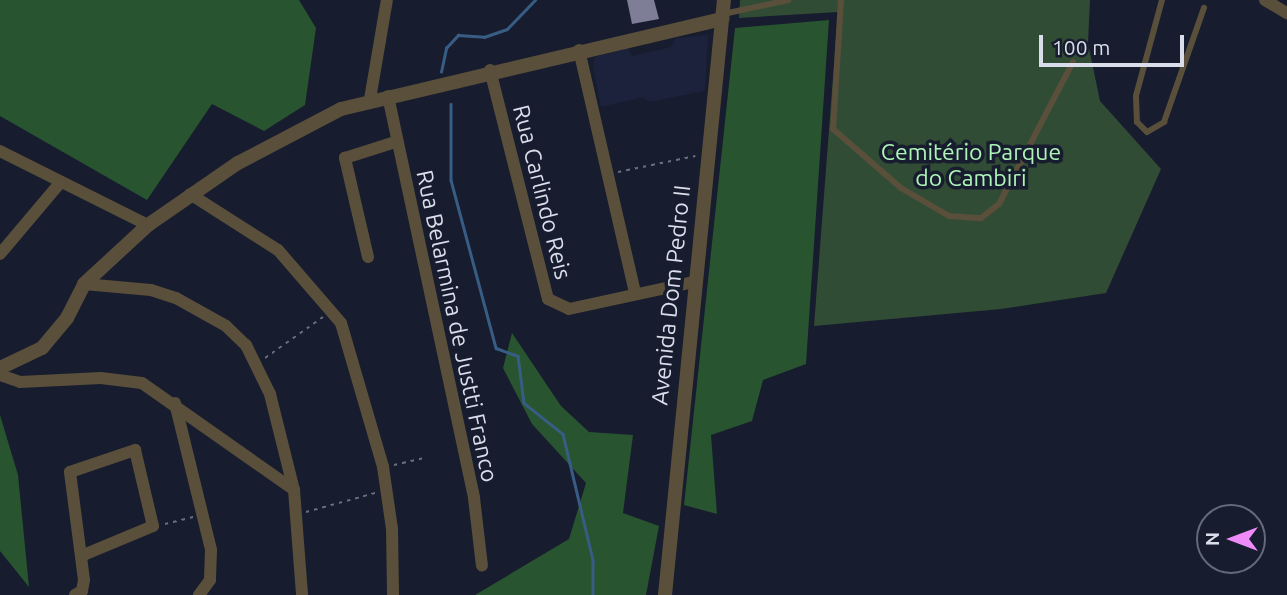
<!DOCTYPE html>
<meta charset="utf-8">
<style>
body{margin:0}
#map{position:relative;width:1287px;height:595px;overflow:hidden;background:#171c2e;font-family:Ubuntu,sans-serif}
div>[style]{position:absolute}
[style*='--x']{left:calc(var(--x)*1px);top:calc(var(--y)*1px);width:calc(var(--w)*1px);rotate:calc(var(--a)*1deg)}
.built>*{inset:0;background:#1c223b}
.green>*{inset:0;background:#314c35}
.forest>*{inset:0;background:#285430}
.stream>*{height:2.5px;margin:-1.25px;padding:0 1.25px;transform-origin:1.25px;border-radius:1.25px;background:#385d85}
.building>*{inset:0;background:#7e7e97}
.path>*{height:2px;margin-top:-1px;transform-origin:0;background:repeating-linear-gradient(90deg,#6a6f7f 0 3.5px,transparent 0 8.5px)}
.service>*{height:6px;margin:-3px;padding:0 3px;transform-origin:3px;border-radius:3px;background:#594f3a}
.minor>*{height:12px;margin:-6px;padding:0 6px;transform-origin:6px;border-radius:6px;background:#594f3a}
.tertiary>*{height:14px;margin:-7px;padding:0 7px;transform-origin:7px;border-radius:7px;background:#594f3a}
span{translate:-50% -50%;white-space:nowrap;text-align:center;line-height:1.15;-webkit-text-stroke:7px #171c2e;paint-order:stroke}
.park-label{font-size:23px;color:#aef4b8}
.street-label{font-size:23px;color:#dadeeb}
.north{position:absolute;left:1196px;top:504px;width:70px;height:70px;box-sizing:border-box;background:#171c2e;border:2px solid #656a7a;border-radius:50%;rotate:270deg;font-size:19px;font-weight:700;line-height:28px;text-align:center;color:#dadeeb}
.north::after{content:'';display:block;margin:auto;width:24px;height:32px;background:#ee8bf8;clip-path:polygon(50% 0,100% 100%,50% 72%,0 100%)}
.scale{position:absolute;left:1039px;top:35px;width:145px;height:32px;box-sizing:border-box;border:4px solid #dadeeb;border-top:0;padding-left:9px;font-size:21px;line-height:24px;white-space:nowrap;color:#dadeeb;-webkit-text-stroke:5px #171c2e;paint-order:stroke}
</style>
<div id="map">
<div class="built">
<i style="clip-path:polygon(708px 35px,705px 91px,649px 102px,643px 97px,601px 107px,593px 68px,595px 57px,628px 48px,632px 56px,671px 47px,676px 38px)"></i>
</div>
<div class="green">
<i style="clip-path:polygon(740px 0,1090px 0,1088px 43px,1100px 101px,1161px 169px,1106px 293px,1001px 309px,814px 326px,838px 12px,739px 18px)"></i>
</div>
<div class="forest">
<i style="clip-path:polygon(0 0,299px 0,316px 28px,305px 105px,264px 131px,212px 104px,147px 200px,0 116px)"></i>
<i style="clip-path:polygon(829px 20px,806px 364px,763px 380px,752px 421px,711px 435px,717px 514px,684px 505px,735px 28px)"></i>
<i style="clip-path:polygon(512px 333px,561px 406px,589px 432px,633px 435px,623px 513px,659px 526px,646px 595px,475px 595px,569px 539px,586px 483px,532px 424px,503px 368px)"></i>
<i style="clip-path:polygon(0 415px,18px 475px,29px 587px,0 551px)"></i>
</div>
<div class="stream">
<i style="--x:441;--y:72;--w:25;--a:-78"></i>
<i style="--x:446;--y:48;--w:18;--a:-47"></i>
<i style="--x:458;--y:35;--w:26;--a:4"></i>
<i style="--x:484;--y:37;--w:24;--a:-19"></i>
<i style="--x:507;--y:29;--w:40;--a:-46"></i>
<i style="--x:451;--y:104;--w:76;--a:90"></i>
<i style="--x:451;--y:180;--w:174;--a:75"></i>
<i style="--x:496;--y:348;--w:23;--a:20"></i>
<i style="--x:518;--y:356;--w:47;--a:82.7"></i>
<i style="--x:524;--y:403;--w:50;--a:38.5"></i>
<i style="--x:563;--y:434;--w:130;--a:76.6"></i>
<i style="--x:593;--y:560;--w:35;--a:90"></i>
</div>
<div class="building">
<i style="clip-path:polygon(627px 0,654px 0,659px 19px,632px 24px)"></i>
</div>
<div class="path">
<i style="--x:618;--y:172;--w:79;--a:-11.7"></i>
<i style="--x:265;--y:358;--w:71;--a:-35.3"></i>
<i style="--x:394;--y:465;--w:32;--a:-13"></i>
<i style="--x:306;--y:512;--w:72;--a:-15.4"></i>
<i style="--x:165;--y:524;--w:29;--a:-14"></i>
</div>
<div class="service">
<i style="--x:841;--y:0;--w:129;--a:93.5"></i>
<i style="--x:833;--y:129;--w:90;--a:40.9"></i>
<i style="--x:901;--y:188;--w:56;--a:30.3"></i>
<i style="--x:949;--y:216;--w:32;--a:4"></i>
<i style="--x:981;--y:218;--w:23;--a:-38"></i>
<i style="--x:999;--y:204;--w:160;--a:-62.5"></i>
<i style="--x:1162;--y:0;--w:99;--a:105.2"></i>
<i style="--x:1136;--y:96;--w:26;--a:88"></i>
<i style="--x:1137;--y:122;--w:14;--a:45"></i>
<i style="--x:1147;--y:132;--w:20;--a:-30"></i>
<i style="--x:1164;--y:122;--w:121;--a:-70.7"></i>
<i style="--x:723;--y:14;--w:67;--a:-12"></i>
</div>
<div class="minor">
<i style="--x:1265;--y:0;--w:26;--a:31"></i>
<i style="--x:579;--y:50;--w:248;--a:77"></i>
<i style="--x:490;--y:70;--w:236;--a:75.8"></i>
<i style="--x:548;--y:299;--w:23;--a:25"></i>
<i style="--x:569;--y:309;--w:128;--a:-12.2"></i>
<i style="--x:388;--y:96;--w:411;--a:77.9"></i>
<i style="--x:474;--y:498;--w:68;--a:83.3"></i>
<i style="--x:370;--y:99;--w:100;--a:-80.3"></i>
<i style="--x:0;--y:151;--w:165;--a:26.6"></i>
<i style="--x:190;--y:194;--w:104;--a:32.5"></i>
<i style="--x:278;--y:250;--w:96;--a:49.2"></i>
<i style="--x:341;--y:323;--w:150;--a:73.7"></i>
<i style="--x:383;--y:467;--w:63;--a:81.7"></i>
<i style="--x:392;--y:529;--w:66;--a:89.1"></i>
<i style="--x:0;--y:254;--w:93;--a:-49.8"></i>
<i style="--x:368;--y:257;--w:102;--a:-103.1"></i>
<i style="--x:345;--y:158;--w:52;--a:-17.7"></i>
<i style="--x:84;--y:284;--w:67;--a:5.1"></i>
<i style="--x:151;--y:290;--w:26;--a:18"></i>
<i style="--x:176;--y:298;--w:57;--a:29.2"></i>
<i style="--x:226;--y:326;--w:28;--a:44"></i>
<i style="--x:246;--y:345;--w:55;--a:63.9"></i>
<i style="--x:270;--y:394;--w:99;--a:76"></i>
<i style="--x:294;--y:490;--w:105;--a:85.6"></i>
<i style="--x:0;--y:375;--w:21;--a:19"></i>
<i style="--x:20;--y:382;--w:81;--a:-2.8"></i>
<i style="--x:101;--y:378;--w:41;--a:7"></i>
<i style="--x:142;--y:383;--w:186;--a:35.1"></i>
<i style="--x:175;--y:403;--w:151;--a:76.2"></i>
<i style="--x:211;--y:550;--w:30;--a:92"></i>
<i style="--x:210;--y:580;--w:19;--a:126"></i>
<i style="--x:75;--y:595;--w:8;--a:-30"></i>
<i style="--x:82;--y:591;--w:11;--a:-80"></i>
<i style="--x:84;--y:580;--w:109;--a:-97.4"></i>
<i style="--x:70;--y:472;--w:69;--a:-18.7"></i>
<i style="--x:135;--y:450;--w:78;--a:76.7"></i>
<i style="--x:153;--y:526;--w:78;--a:157.4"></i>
</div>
<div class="tertiary">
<i style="--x:0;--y:368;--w:47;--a:-25.5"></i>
<i style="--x:42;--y:348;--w:39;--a:-50"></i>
<i style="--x:67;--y:318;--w:38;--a:-63"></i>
<i style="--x:84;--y:284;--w:87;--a:-42.7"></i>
<i style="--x:148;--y:225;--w:109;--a:-34.6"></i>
<i style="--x:238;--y:163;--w:116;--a:-27.7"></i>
<i style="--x:341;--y:109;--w:392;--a:-13.3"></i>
<i style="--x:665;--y:595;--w:598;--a:-84.34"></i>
</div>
<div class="park-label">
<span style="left:971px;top:165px">Cemitério Parque<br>do Cambiri</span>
</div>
<div class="street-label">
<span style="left:542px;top:192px;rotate:76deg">Rua Carlindo Reis</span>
<span style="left:671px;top:295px;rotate:-84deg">Avenida Dom Pedro II</span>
<span style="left:457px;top:326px;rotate:78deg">Rua Belarmina de Justti Franco</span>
</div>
<div class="north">N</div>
<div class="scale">100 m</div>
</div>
